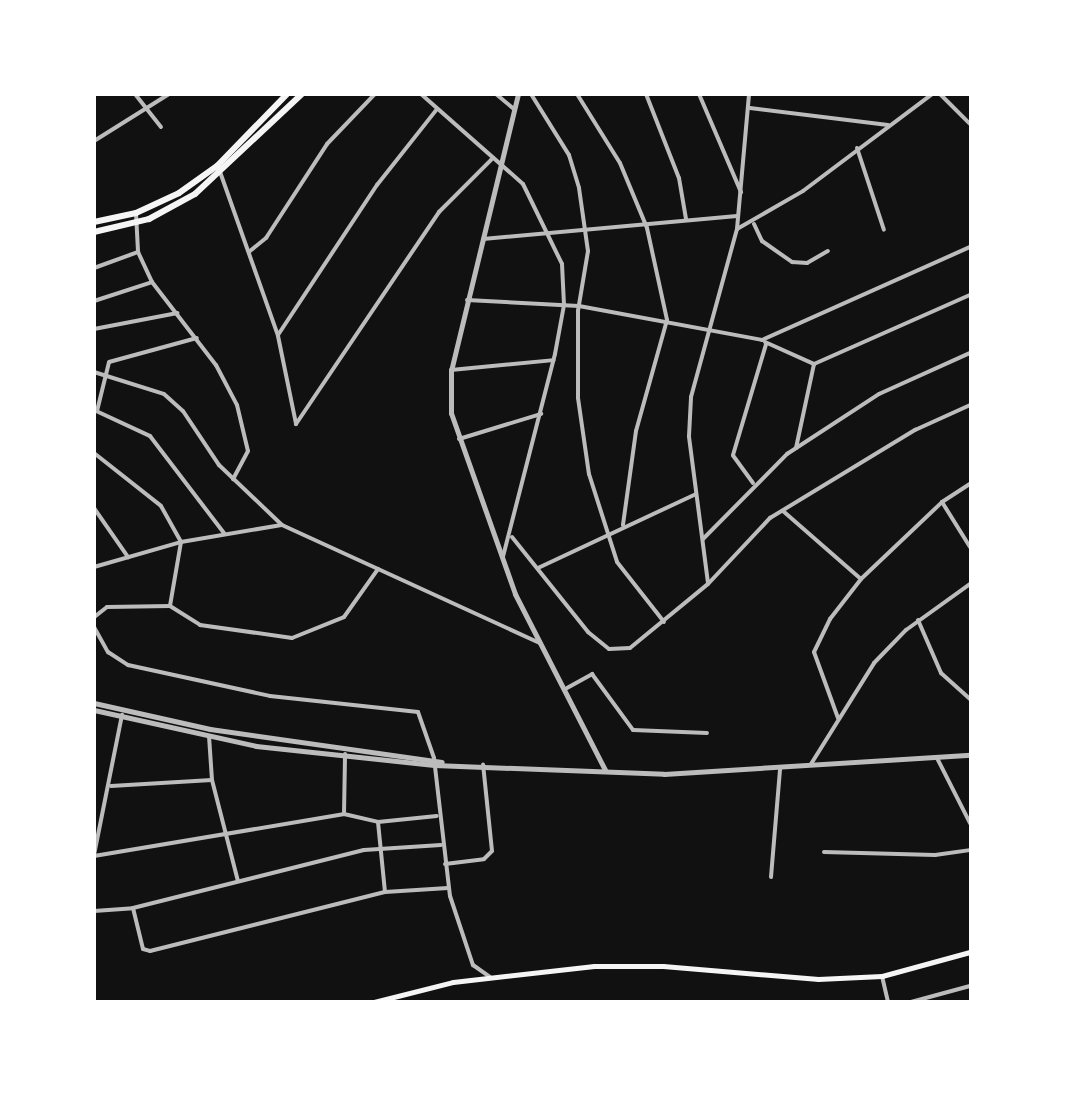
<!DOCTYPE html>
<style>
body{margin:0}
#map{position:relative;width:1065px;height:1096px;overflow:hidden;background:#111;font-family:"Titillium Web",sans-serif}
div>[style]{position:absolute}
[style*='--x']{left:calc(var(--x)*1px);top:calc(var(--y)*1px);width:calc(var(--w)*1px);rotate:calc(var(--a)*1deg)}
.minor>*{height:4px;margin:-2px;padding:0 2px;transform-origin:2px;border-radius:2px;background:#bcbcbc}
.tertiary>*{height:5px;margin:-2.5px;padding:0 2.5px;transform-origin:2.5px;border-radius:2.5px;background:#bcbcbc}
.secondary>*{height:5px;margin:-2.5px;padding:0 2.5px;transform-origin:2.5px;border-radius:2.5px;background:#f5f5f5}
.primary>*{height:6px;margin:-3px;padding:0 3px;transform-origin:3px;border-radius:3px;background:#f5f5f5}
span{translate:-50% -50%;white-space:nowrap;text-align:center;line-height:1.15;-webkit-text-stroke:5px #fff;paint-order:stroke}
.frame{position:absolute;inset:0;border:96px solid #fff;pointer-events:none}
</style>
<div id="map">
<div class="minor">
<i style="--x:135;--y:94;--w:42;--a:51.8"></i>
<i style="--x:421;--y:94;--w:136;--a:41.4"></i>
<i style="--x:523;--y:184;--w:89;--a:64"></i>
<i style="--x:562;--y:264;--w:41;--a:87.2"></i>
<i style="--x:564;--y:305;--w:50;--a:100.4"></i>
<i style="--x:555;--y:354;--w:210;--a:104.4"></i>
<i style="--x:496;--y:94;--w:23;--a:40"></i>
<i style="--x:531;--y:94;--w:72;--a:58.1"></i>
<i style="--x:569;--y:155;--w:34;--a:73"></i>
<i style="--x:579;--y:188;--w:64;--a:81.9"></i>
<i style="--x:588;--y:251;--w:61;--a:99.5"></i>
<i style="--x:578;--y:311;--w:87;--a:90"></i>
<i style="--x:578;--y:398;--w:77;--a:81.8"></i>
<i style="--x:589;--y:474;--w:92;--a:72.3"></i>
<i style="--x:617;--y:562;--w:76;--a:51.9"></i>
<i style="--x:577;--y:94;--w:81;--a:58.1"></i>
<i style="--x:620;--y:163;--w:70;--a:67.4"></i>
<i style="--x:647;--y:228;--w:94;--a:77.7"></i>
<i style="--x:667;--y:320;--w:115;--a:105.6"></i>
<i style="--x:636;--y:431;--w:95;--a:97.9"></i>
<i style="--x:646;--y:94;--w:90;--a:68.6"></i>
<i style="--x:679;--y:178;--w:42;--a:80.3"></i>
<i style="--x:699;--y:94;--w:107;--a:66.8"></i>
<i style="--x:940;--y:94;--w:42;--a:45"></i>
<i style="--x:750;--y:108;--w:139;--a:7"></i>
<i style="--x:94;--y:141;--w:89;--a:-32.1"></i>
<i style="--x:857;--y:148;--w:86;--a:71.8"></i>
<i style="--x:219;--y:169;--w:177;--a:70.5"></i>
<i style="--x:278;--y:336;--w:90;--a:78.4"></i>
<i style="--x:296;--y:424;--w:256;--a:-56"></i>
<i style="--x:439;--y:212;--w:74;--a:-45"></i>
<i style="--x:136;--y:213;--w:39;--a:87"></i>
<i style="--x:138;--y:252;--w:33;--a:65"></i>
<i style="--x:152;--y:282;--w:105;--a:52.4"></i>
<i style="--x:216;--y:365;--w:45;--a:62.3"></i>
<i style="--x:237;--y:405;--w:47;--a:76.6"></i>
<i style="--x:248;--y:451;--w:32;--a:118"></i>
<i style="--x:754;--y:224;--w:19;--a:65"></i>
<i style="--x:762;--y:241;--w:37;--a:35"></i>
<i style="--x:792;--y:262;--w:15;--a:4"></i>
<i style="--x:807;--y:263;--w:24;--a:-30"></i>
<i style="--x:737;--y:229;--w:76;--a:-29.9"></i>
<i style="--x:803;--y:191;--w:161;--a:-36.9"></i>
<i style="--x:483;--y:239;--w:255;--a:-5.2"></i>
<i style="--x:250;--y:251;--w:21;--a:-39"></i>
<i style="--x:266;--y:238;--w:112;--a:-57"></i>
<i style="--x:327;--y:144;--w:69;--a:-46.2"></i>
<i style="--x:94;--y:268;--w:47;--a:-20"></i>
<i style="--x:467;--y:300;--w:112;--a:3.1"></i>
<i style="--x:579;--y:306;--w:186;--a:10.5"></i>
<i style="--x:762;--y:340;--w:228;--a:-24.1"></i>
<i style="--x:94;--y:301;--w:61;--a:-18.1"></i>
<i style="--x:94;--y:329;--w:85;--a:-10.9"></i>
<i style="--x:278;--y:335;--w:180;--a:-56.6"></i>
<i style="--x:377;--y:185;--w:97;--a:-51.7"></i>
<i style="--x:765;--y:342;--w:54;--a:24.2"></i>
<i style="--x:451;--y:370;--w:103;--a:-5.5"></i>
<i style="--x:94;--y:372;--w:73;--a:17.4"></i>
<i style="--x:164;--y:394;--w:25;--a:42"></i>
<i style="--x:183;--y:411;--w:65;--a:56.3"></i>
<i style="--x:219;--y:465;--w:87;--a:43.6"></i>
<i style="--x:94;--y:410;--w:62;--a:24.9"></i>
<i style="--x:150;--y:436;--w:122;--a:52.7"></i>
<i style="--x:97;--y:411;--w:50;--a:-76.2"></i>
<i style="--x:109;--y:362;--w:91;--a:-15.3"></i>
<i style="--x:459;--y:439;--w:86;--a:-17"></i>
<i style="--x:796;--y:448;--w:86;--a:-77.9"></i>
<i style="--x:814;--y:364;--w:171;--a:-23.9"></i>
<i style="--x:94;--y:453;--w:85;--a:38.3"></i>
<i style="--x:161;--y:506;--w:41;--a:60.9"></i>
<i style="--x:181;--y:542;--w:65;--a:99.8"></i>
<i style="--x:170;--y:606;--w:63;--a:179.1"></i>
<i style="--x:107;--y:607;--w:16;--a:142"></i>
<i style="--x:753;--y:483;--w:34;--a:-126"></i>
<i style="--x:733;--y:455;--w:116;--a:-73.4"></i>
<i style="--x:942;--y:502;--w:53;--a:58.1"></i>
<i style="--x:94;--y:508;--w:60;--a:55.2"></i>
<i style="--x:783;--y:511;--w:103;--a:41.1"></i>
<i style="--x:512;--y:537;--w:122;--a:51.3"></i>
<i style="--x:588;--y:632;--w:27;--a:39"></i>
<i style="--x:609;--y:649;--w:21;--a:-3"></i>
<i style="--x:630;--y:648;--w:101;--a:-39.4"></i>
<i style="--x:708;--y:584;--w:91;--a:-46.8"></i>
<i style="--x:770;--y:518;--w:170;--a:-31.3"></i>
<i style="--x:915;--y:430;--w:60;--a:-24.4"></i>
<i style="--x:703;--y:539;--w:120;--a:-45.3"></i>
<i style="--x:787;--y:454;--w:110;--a:-33.1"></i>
<i style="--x:879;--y:394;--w:100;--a:-24.3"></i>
<i style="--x:94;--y:567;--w:91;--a:-16"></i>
<i style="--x:181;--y:542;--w:102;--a:-9.6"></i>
<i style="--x:282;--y:525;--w:284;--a:24.6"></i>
<i style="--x:538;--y:568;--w:174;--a:-25.1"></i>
<i style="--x:708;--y:583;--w:148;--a:-97.4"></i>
<i style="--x:689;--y:436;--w:39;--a:-87"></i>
<i style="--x:691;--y:397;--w:174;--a:-74.7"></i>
<i style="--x:737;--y:229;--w:136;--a:-84.9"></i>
<i style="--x:170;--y:606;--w:36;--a:32"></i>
<i style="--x:200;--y:625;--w:93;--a:8"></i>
<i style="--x:292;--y:638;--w:56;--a:-22"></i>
<i style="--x:344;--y:617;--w:59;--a:-54.7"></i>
<i style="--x:918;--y:620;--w:58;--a:66.5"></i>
<i style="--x:941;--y:673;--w:39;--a:42"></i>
<i style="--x:94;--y:627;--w:29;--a:61"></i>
<i style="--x:108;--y:652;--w:24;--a:33"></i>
<i style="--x:128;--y:665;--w:145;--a:12.3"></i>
<i style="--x:270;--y:696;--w:149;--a:6.2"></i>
<i style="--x:418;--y:712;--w:49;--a:70.8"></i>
<i style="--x:434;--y:758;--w:139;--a:83.4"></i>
<i style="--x:450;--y:896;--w:73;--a:71.6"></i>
<i style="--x:473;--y:965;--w:21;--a:35"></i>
<i style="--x:567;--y:688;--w:29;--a:-29"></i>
<i style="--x:592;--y:674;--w:69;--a:53.8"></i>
<i style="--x:633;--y:730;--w:74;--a:2.3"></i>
<i style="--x:838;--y:718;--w:70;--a:-110"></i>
<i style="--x:814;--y:652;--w:37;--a:-64"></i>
<i style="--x:830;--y:619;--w:51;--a:-52.2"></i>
<i style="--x:861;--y:579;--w:112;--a:-43.5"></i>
<i style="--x:942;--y:502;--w:33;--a:-33"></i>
<i style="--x:209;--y:736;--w:44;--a:86.1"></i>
<i style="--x:212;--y:780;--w:104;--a:75.6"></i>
<i style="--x:937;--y:758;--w:73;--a:63.1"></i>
<i style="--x:811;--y:764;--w:119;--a:-58"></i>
<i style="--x:874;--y:663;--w:46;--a:-45.9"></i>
<i style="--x:906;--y:630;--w:79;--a:-35.7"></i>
<i style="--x:111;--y:786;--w:101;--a:-3.4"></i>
<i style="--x:344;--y:814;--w:60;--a:-89"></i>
<i style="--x:378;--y:822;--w:70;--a:84.3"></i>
<i style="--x:824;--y:852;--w:111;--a:1.5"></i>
<i style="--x:935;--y:855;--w:35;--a:-8"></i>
<i style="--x:94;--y:855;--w:143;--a:-78.7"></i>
<i style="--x:94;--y:856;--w:254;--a:-9.5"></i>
<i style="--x:344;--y:814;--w:35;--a:13"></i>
<i style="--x:378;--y:822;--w:59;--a:-5.8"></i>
<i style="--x:445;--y:864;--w:39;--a:-7"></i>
<i style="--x:484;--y:859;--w:11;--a:-45"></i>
<i style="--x:492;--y:851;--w:87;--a:-95.9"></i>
<i style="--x:771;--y:877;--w:108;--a:-85.2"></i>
<i style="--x:133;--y:908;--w:42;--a:76.3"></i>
<i style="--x:143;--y:949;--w:7;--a:16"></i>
<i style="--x:150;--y:951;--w:242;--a:-14.1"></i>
<i style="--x:385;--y:892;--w:63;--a:-3.6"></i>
<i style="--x:94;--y:911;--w:39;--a:-4"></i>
<i style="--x:133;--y:908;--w:238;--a:-14.1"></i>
<i style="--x:364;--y:850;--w:77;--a:-3.7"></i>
<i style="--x:882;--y:976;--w:27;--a:77"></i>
<i style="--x:911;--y:1002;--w:61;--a:-15.2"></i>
</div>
<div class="tertiary">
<i style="--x:518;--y:94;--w:284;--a:103.6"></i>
<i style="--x:451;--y:370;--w:43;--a:90"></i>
<i style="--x:451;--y:413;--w:192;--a:70.5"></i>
<i style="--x:515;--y:594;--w:198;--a:62.9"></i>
<i style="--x:94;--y:703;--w:119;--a:12.6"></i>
<i style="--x:210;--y:729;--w:234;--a:8.1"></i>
<i style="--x:94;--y:710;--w:166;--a:12.5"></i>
<i style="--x:256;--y:746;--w:179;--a:6.1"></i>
<i style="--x:434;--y:765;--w:230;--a:2.2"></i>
<i style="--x:664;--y:774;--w:307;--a:-3.6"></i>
</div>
<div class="secondary">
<i style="--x:374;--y:1002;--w:81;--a:-14.2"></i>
<i style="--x:453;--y:982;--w:142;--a:-6.5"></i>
<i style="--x:594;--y:966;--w:69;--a:0"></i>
<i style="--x:663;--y:966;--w:156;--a:4.8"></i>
<i style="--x:818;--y:979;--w:64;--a:-2.7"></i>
<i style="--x:882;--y:976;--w:91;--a:-15.3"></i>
</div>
<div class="primary">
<i style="--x:94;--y:222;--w:43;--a:-12.1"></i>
<i style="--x:136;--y:213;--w:47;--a:-24.9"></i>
<i style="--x:179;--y:193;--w:47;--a:-35.4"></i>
<i style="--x:217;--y:166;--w:100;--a:-45.8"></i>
<i style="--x:94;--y:232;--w:57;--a:-13.3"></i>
<i style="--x:149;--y:219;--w:52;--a:-28.5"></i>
<i style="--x:195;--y:194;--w:146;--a:-43.1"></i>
</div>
<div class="frame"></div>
</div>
